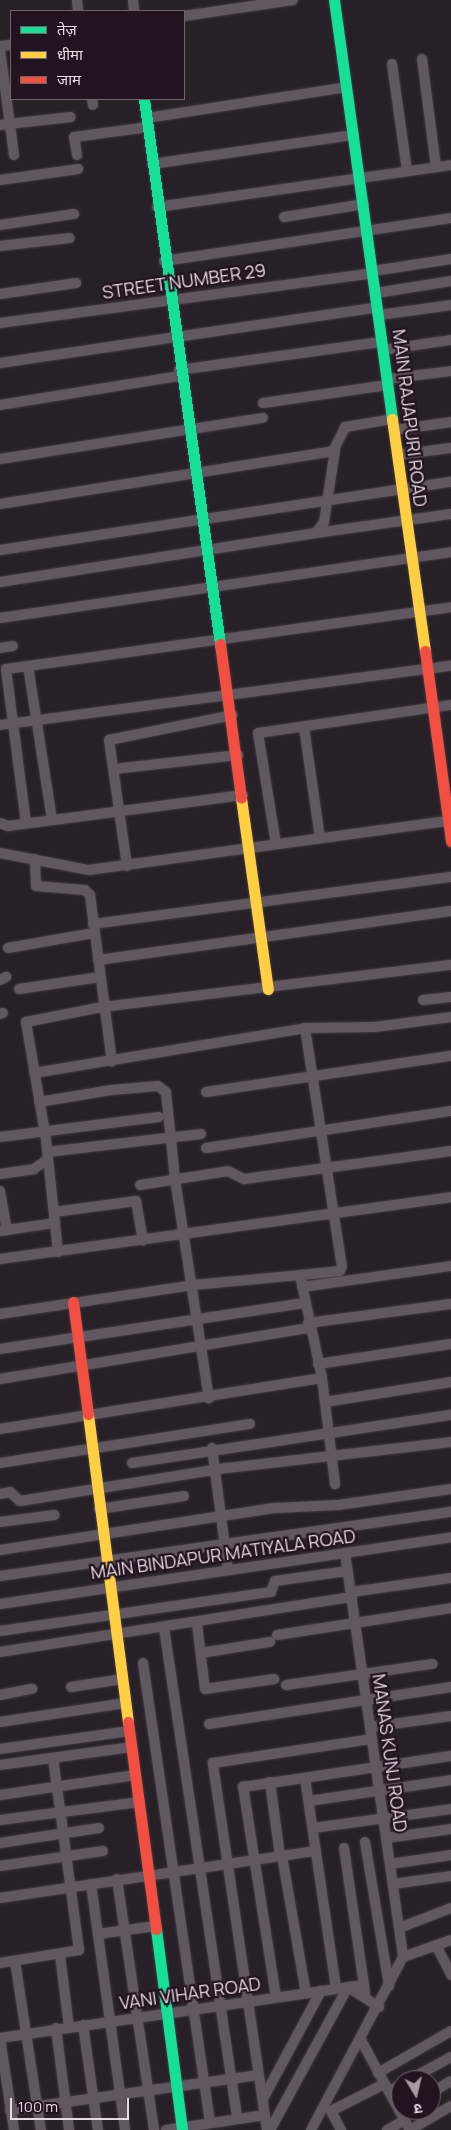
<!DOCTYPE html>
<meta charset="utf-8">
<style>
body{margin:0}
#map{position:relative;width:451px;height:2130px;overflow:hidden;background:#282027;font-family:Manrope,"Noto Sans Devanagari",sans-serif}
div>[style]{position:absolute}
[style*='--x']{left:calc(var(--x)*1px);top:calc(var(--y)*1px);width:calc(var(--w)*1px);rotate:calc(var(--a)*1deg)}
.roads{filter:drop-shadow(0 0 1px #423b41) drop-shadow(0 0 1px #423b41)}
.street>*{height:10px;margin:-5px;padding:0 5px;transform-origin:5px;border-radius:5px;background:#615760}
.fast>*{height:11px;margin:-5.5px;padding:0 5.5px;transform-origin:5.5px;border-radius:5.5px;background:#16e098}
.slow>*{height:11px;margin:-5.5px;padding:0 5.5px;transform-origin:5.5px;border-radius:5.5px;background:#ffcf43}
.jam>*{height:11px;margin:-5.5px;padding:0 5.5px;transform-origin:5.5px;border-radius:5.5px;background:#f24e42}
span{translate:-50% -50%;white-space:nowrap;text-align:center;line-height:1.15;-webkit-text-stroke:4.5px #221320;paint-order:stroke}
.street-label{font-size:18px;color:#e6dbe4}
.legend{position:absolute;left:10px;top:10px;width:175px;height:90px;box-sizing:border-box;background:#221320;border:1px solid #70636e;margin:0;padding:6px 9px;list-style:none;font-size:15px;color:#e6dbe4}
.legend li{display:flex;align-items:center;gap:10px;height:25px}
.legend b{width:25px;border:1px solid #70636e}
.north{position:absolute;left:391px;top:2070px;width:50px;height:50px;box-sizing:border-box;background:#221320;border:1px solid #70636e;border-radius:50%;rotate:171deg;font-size:14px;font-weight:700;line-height:20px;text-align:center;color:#e6dbe4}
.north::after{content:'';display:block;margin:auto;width:18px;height:22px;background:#a49aa2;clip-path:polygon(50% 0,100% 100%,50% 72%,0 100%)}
.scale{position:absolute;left:10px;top:2098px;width:119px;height:22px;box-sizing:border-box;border:2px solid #e6dbe4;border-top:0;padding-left:6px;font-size:15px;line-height:18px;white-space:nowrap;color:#e6dbe4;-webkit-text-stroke:4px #221320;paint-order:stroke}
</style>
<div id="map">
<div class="roads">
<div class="street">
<i style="--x:77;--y:0;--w:11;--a:85"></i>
<i style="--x:133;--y:0;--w:11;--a:85"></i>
<i style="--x:184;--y:16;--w:110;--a:-8.4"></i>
<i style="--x:0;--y:46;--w:11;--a:-5"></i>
<i style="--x:0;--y:50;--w:106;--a:82.4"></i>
<i style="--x:422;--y:59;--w:109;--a:82.6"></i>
<i style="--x:392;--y:64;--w:108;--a:82"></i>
<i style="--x:92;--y:99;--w:6;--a:81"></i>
<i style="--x:147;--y:118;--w:202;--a:-8.8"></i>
<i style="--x:0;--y:125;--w:71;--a:-6.4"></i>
<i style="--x:77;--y:155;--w:18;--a:-99"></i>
<i style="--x:74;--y:137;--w:75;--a:-7.7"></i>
<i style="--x:152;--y:164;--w:204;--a:-8.2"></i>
<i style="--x:0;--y:180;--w:79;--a:-8"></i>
<i style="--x:157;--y:207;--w:297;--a:-8.1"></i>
<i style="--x:284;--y:217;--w:81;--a:-9.2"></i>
<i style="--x:0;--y:225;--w:75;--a:-8.5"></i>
<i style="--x:0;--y:246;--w:70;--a:-6.5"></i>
<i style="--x:164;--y:261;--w:290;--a:-8.5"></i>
<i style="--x:373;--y:271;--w:79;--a:-8.7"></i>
<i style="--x:376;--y:293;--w:76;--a:-9.1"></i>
<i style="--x:0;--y:294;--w:77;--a:-8.2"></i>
<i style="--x:379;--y:315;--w:73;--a:-7.9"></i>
<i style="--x:0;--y:323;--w:376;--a:-7.6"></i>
<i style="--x:383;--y:350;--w:69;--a:-8.4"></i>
<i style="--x:0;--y:363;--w:382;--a:-8.4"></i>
<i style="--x:179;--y:370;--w:205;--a:-7.9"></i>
<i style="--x:387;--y:379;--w:64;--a:-7.1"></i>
<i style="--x:263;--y:403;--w:126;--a:-8.2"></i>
<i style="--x:0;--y:405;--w:182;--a:-9.2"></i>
<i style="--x:394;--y:430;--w:58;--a:-8"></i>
<i style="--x:397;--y:455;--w:54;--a:-7.4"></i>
<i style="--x:0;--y:459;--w:266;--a:-8.9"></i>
<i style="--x:0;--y:504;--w:337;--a:-9"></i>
<i style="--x:333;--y:451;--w:27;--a:-63"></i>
<i style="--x:345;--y:427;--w:49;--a:-9.5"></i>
<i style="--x:316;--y:533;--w:136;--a:-8"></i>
<i style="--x:0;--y:550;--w:456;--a:-8.6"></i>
<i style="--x:0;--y:582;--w:320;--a:-8.8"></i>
<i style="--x:316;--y:533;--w:14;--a:-54"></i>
<i style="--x:324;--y:522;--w:73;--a:-81.3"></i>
<i style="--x:0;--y:618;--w:456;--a:-8.3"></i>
<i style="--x:0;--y:648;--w:13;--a:-9"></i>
<i style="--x:28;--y:666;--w:155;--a:81.1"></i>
<i style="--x:0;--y:725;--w:455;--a:-7.5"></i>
<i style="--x:304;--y:727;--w:112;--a:81.8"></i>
<i style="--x:114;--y:769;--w:125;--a:-6.4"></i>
<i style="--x:0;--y:823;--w:9;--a:21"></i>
<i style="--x:8;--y:826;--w:237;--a:-7.5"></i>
<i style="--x:26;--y:823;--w:155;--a:-97.4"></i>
<i style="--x:6;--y:669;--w:449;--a:-7.9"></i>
<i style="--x:276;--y:844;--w:112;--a:-99.2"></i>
<i style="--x:258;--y:733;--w:195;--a:-8.3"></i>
<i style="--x:0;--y:853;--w:91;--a:10.8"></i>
<i style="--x:89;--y:870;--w:363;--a:-7.8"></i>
<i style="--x:35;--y:859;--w:27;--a:88"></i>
<i style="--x:36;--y:886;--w:49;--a:4.7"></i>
<i style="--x:85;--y:890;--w:7;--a:45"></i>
<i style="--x:90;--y:895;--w:168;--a:82.5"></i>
<i style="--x:127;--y:866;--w:127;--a:-98.1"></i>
<i style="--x:109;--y:740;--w:126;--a:-11.4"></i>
<i style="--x:93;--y:924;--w:361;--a:-7.5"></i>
<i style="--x:8;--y:948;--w:87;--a:-9.9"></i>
<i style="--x:98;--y:960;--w:356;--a:-7.9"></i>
<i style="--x:0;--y:980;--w:7;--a:-27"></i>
<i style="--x:19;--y:989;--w:82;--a:-8.4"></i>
<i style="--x:423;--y:1000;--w:28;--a:-6"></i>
<i style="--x:0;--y:1014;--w:3;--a:-18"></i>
<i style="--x:305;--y:1028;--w:241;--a:81.2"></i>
<i style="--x:342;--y:1266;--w:5;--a:112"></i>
<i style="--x:340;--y:1271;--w:40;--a:174.3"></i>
<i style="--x:300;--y:1275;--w:105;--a:77.9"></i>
<i style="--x:322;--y:1378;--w:107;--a:83"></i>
<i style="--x:34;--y:1073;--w:275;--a:-9.4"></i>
<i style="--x:305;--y:1028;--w:70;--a:-0.8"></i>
<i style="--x:375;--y:1027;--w:77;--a:-7.5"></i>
<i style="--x:206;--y:1092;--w:248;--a:-8.4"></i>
<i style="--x:39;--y:1102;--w:73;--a:-9.5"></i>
<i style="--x:111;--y:1090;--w:47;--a:-4.9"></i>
<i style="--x:158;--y:1086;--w:10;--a:37"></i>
<i style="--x:166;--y:1092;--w:87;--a:84.1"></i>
<i style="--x:175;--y:1179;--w:222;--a:81.2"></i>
<i style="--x:0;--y:1137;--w:160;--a:-7.2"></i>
<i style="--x:206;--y:1148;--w:248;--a:-8.6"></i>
<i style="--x:47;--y:1152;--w:155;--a:-6.7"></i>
<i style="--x:0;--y:1174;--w:34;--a:-8"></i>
<i style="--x:34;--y:1169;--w:17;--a:-36"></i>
<i style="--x:140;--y:1185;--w:89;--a:-9"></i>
<i style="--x:228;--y:1171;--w:18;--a:27"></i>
<i style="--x:244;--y:1179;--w:209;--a:-7.7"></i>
<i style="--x:0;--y:1191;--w:40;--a:80"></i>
<i style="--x:54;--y:1212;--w:83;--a:-7.6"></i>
<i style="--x:136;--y:1201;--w:40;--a:80"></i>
<i style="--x:0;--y:1231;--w:56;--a:-8.3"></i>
<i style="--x:58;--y:1252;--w:114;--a:-96.1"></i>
<i style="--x:46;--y:1139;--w:119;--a:-99.7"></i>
<i style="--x:26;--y:1022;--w:77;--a:-11.2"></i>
<i style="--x:102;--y:1007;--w:352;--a:-6.9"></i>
<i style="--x:0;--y:1259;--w:455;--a:-7.8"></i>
<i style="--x:302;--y:1287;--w:150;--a:-8"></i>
<i style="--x:0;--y:1314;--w:195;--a:-8.5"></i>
<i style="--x:193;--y:1285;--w:107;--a:-5.3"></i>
<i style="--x:308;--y:1323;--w:144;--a:-7.6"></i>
<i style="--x:0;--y:1349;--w:308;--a:-8.6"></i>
<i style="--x:318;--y:1364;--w:134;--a:-8.6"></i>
<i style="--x:0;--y:1379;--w:313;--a:-9.4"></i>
<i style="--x:325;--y:1402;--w:128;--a:-9"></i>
<i style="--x:0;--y:1429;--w:326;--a:-9"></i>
<i style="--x:212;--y:1448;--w:123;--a:82.5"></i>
<i style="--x:0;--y:1463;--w:253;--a:-8.9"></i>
<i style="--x:132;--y:1463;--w:323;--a:-8.6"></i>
<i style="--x:0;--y:1494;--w:10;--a:-11"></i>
<i style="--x:10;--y:1492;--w:13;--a:42"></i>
<i style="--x:20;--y:1501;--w:210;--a:-9.1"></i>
<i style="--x:227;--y:1468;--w:226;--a:-6.6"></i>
<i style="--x:99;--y:1509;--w:86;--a:-8.7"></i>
<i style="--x:0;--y:1522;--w:55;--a:-7.3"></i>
<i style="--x:0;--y:1550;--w:279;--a:-8.7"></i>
<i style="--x:276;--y:1508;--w:62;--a:-2.8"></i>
<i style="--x:338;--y:1505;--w:114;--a:-8.1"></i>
<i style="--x:345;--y:1553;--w:408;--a:81.8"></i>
<i style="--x:0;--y:1576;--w:456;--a:-8.1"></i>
<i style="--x:351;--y:1592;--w:101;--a:-8"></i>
<i style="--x:0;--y:1604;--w:456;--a:-8.4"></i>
<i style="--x:197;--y:1624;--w:65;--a:83"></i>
<i style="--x:205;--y:1689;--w:70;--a:-8.2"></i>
<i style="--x:164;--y:1628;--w:496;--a:81.5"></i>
<i style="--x:0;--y:1631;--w:274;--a:-8.2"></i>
<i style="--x:271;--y:1592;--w:12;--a:-70"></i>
<i style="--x:275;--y:1581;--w:73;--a:-7.9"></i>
<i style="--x:277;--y:1635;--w:176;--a:-8.8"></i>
<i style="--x:0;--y:1652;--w:356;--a:-8.9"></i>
<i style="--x:201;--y:1653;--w:70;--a:-9.1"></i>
<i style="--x:143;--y:1663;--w:465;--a:81.7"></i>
<i style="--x:286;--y:1685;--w:148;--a:-8.2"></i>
<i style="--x:71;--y:1687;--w:52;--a:-8.9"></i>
<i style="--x:0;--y:1695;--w:33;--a:-11"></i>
<i style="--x:0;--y:1722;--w:127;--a:-8.6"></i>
<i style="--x:209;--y:1724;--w:245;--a:-8.7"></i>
<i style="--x:370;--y:1727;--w:82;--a:-7.7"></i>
<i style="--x:0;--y:1749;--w:131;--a:-7.9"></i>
<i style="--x:0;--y:1765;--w:133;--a:-7.8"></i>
<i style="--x:305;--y:1778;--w:212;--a:81.6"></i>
<i style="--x:270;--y:1782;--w:75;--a:82.3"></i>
<i style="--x:0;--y:1795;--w:137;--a:-8.4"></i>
<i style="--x:309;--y:1801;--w:144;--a:-8.4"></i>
<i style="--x:0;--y:1820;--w:141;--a:-7.3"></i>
<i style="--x:313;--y:1828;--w:139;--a:-7.8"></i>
<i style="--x:386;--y:1838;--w:66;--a:-7.9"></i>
<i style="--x:365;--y:1842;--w:146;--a:80.5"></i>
<i style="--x:0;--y:1843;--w:100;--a:-8.6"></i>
<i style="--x:344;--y:1848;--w:146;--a:81.7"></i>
<i style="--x:282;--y:1856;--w:139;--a:80.1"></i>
<i style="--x:390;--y:1864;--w:62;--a:-8.4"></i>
<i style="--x:0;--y:1866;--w:104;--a:-8.3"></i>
<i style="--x:117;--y:1879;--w:254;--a:81.6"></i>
<i style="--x:91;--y:1884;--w:248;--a:82.1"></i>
<i style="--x:393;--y:1884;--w:59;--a:-7.9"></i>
<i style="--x:0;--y:1898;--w:319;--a:-8.5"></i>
<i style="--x:399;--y:1928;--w:56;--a:-21"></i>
<i style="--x:98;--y:1934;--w:58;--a:-8"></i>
<i style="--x:436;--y:1945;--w:34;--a:63"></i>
<i style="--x:60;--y:1955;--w:73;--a:82.9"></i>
<i style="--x:15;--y:1961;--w:171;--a:81.3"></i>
<i style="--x:0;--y:1963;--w:80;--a:-9.3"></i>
<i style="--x:79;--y:1950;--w:194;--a:-97.7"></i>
<i style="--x:276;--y:1997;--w:213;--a:-98.9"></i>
<i style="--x:243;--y:1787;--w:210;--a:-8.5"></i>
<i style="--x:83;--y:2025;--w:106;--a:81.9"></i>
<i style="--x:56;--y:2028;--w:103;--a:82.7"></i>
<i style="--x:362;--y:2042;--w:100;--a:61.4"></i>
<i style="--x:378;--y:2073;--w:84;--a:-29.9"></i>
<i style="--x:409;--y:2080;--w:48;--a:-28.7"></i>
<i style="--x:389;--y:2091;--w:13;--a:-27"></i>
<i style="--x:431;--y:2093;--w:23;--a:-31"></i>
<i style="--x:263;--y:2099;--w:123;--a:-61.8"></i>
<i style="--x:10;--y:2110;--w:251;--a:-8"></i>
<i style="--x:14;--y:2130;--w:93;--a:-98.7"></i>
<i style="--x:0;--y:2038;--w:352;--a:-8.3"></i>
<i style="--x:348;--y:1987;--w:37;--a:33"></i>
<i style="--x:166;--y:2130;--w:100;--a:-8.6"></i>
<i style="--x:267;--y:2130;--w:371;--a:-98.4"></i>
<i style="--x:213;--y:1763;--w:161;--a:-8.6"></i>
<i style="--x:270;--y:2130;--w:163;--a:-61.4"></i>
<i style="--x:348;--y:1987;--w:16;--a:-7"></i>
<i style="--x:311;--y:2130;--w:196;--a:-62"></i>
<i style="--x:403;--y:1957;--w:51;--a:-19.5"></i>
<i style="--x:341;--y:2130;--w:21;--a:-118"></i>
<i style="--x:331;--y:2111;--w:59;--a:-27"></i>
<i style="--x:387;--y:2130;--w:21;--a:-29"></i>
<i style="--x:410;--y:2130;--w:48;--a:-30.3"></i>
</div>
<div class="fast">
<i style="--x:334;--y:0;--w:423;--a:82.1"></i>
<i style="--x:144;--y:99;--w:550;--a:82.06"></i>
<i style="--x:156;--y:1929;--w:203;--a:82.6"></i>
</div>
<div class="slow">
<i style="--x:392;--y:419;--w:234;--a:81.9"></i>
<i style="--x:241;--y:798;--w:193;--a:82"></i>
<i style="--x:88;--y:1414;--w:311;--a:82.6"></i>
</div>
<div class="jam">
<i style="--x:220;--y:644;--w:155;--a:82.2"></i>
<i style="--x:425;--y:651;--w:192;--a:82.2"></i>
<i style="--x:73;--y:1302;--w:113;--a:82.4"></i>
<i style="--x:128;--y:1722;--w:209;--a:82.3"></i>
</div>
</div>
<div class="street-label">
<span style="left:184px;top:281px;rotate:-8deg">STREET NUMBER 29</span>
<span style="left:410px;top:418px;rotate:83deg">MAIN RAJAPURI ROAD</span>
<span style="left:223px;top:1554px;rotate:-8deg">MAIN BINDAPUR MATIYALA ROAD</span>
<span style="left:390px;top:1753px;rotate:82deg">MANAS KUNJ ROAD</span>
<span style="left:190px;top:1993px;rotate:-8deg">VANI VIHAR ROAD</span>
</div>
<ul class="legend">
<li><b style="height:6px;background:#16e098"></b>तेज़</li>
<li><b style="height:6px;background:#ffcf43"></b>धीमा</li>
<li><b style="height:6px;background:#f24e42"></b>जाम</li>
</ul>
<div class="north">उ</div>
<div class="scale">100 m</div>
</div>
